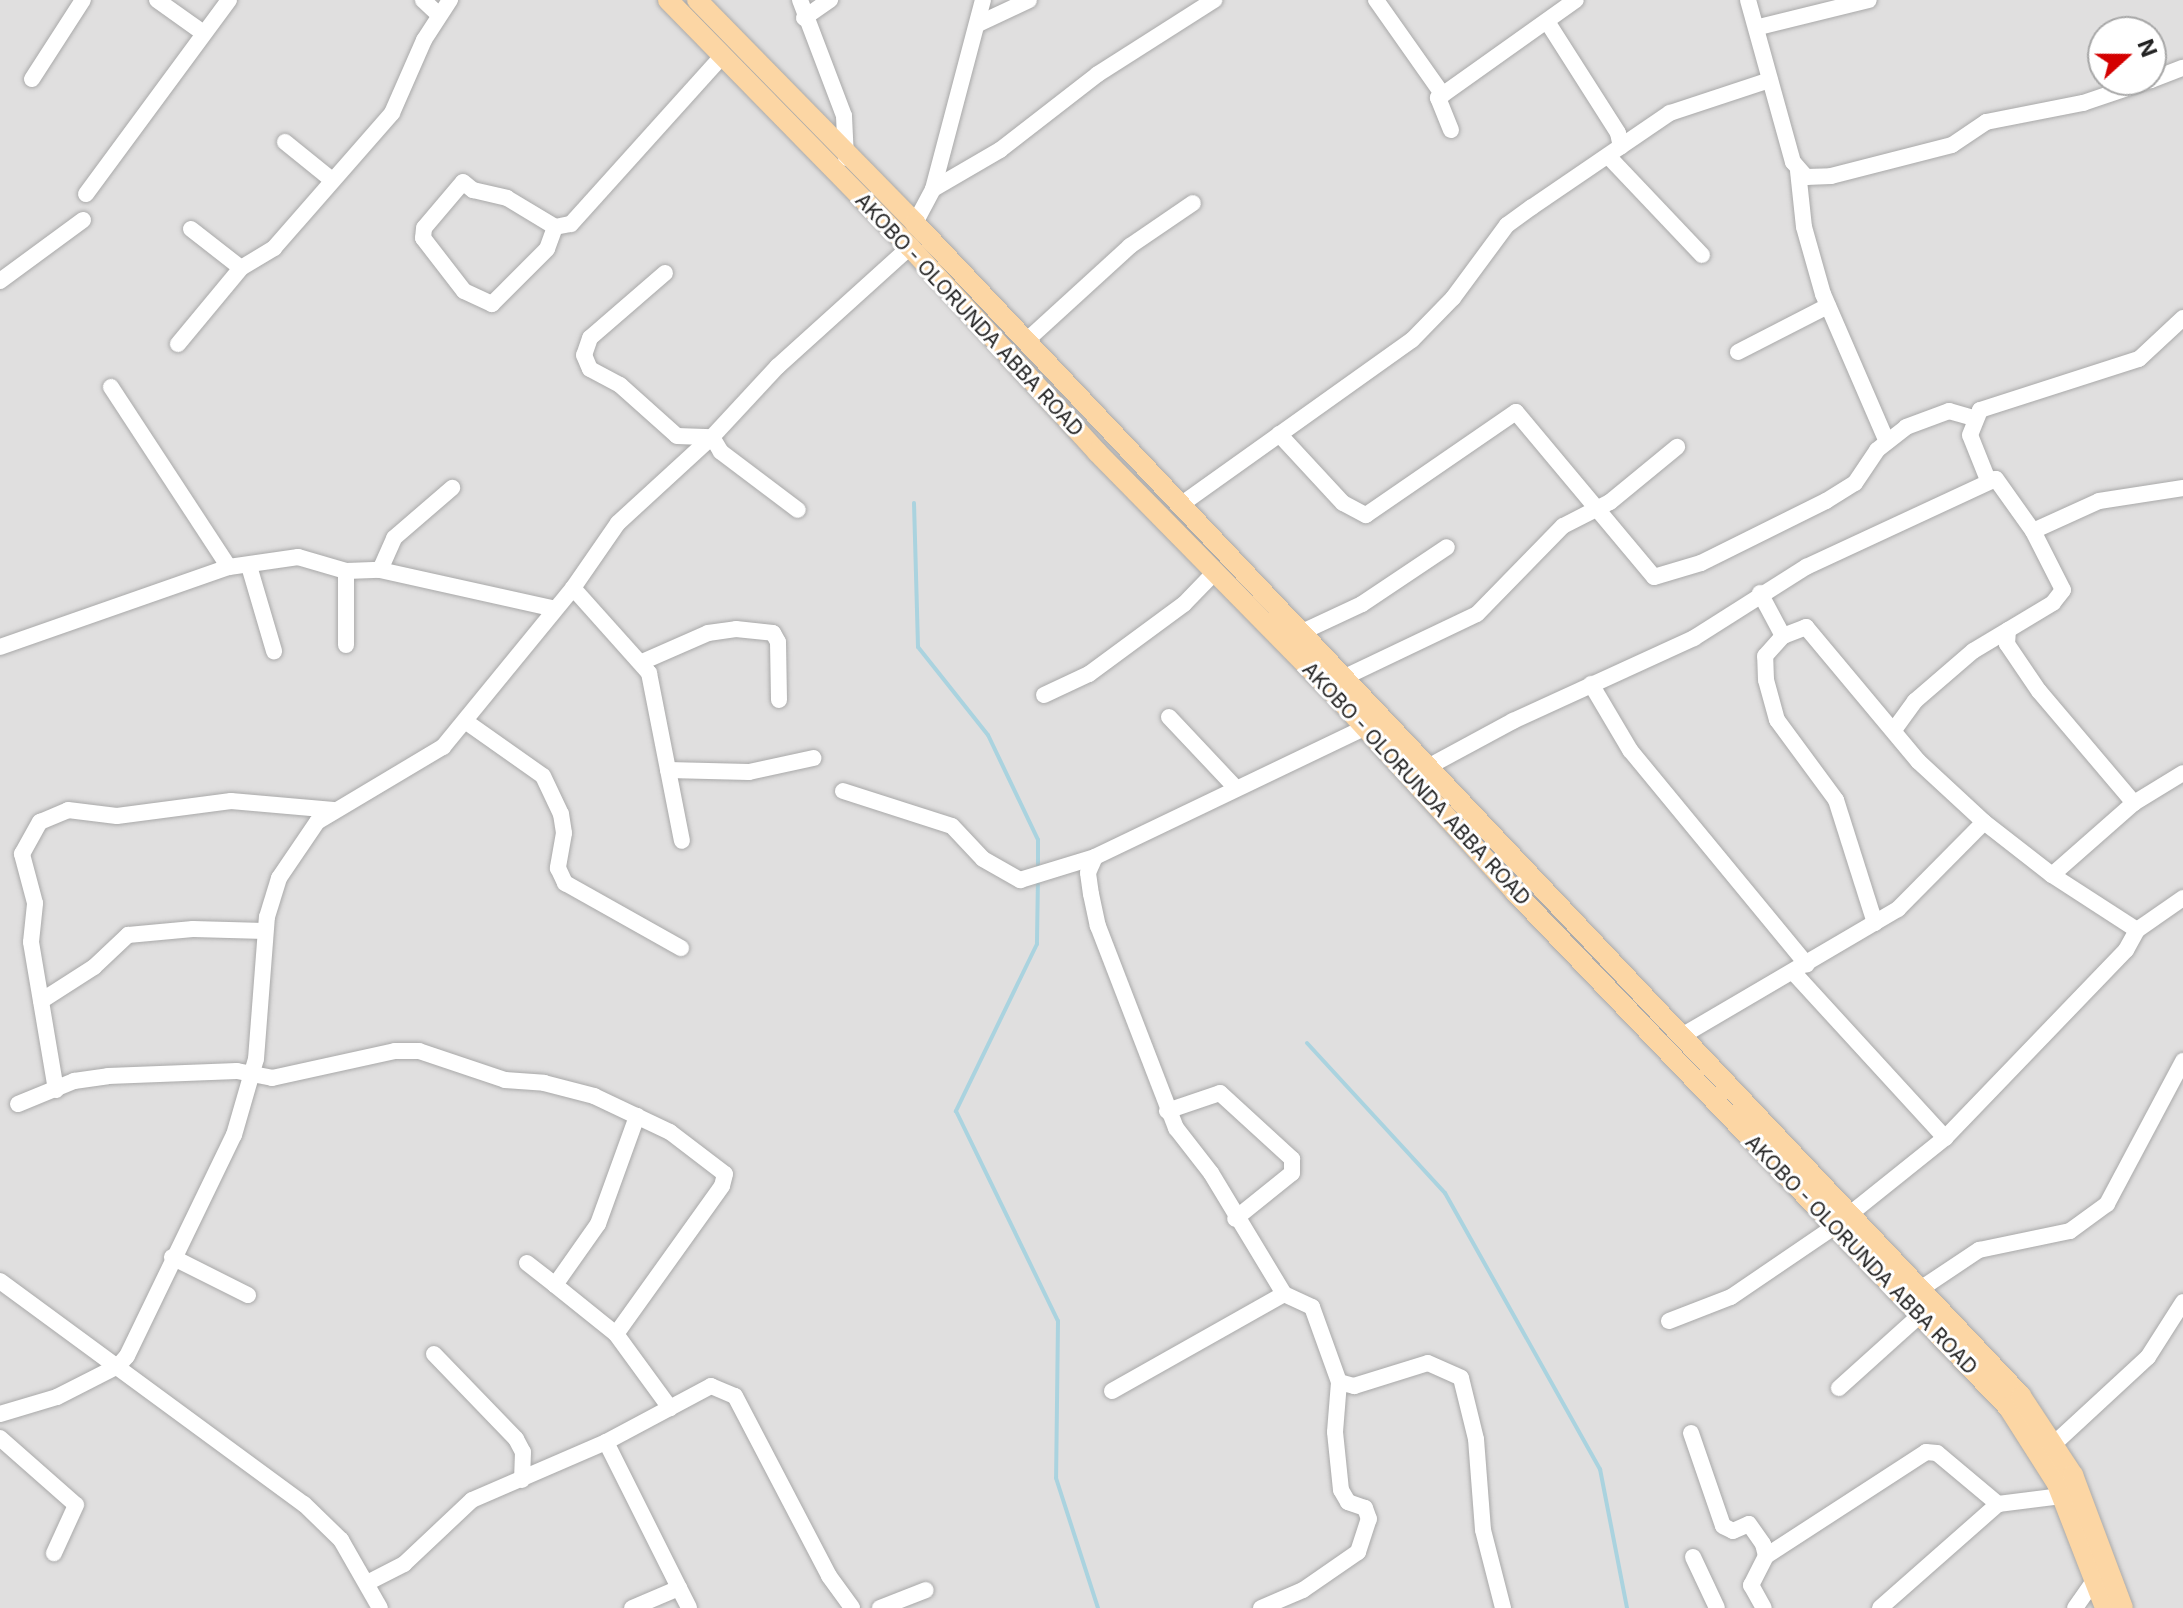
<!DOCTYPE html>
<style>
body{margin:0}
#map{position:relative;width:2183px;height:1608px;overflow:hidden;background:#f2efe9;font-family:Inter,sans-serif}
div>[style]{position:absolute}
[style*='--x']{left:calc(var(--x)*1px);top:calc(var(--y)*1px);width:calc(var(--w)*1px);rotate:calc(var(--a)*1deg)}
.residential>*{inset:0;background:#e0dfdf}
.stream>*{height:4px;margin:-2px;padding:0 2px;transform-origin:2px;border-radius:2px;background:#aad3df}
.roads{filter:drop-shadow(0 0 2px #a9a9a9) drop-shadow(0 0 2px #a9a9a9)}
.minor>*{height:16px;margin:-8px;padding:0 8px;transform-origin:8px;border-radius:8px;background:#fff}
.major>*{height:20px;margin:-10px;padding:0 10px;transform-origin:10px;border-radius:10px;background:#fcd6a4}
span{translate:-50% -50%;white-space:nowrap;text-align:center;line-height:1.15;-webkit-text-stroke:6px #fff;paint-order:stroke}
.street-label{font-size:20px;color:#222}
.north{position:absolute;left:2087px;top:16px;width:80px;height:80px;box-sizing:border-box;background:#fff;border:2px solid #a7a7a7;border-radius:50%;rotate:69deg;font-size:22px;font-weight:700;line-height:32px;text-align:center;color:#222}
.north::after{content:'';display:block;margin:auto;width:28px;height:36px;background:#d40000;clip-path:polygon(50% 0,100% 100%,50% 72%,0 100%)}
</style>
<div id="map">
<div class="residential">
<i style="clip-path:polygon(evenodd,0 0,2183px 0,2183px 1608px,0 1608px,0 0,2103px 32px,2151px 32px,2151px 80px,2103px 80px,2103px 32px)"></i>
</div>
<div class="stream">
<i style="--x:914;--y:503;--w:144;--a:88.4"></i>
<i style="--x:918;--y:647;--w:112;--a:51.5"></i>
<i style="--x:988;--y:735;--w:116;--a:64.5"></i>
<i style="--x:1038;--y:840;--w:29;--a:90"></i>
<i style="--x:1038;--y:877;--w:67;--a:90.9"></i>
<i style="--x:1037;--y:944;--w:186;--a:115.9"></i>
<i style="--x:956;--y:1111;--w:233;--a:64.1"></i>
<i style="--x:1058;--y:1321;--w:157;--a:90.7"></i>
<i style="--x:1056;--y:1478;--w:137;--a:72.1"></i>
<i style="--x:1307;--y:1043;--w:204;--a:47.4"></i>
<i style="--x:1445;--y:1193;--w:317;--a:60.7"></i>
<i style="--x:1600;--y:1469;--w:142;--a:79"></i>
</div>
<div class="roads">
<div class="minor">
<i style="--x:157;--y:0;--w:55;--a:35.4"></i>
<i style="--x:423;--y:0;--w:21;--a:43"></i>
<i style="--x:800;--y:0;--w:124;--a:69.2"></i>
<i style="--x:844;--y:116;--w:42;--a:87.3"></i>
<i style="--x:1376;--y:0;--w:116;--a:54.8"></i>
<i style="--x:1748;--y:0;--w:168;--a:74.5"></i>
<i style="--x:1793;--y:162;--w:20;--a:49"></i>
<i style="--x:1806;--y:177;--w:25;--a:-2"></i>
<i style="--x:1831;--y:176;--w:125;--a:-14.4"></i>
<i style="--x:1952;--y:145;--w:41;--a:-34.1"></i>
<i style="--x:1986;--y:122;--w:99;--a:-11.1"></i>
<i style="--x:2083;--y:103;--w:72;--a:-18.7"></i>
<i style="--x:804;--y:18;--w:32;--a:-35"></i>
<i style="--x:980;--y:23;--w:54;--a:-25.1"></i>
<i style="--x:1548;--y:23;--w:130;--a:57.5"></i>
<i style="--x:1618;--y:133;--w:14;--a:78"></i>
<i style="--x:1759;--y:27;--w:113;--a:-13.8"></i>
<i style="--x:32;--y:79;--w:94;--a:-57.2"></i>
<i style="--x:2151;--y:80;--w:34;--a:-21"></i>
<i style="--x:1451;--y:130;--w:35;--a:-112"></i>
<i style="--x:1438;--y:98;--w:169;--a:-35.4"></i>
<i style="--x:285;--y:142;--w:60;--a:39"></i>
<i style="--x:1609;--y:157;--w:135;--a:46.5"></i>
<i style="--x:1798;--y:171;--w:56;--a:83.9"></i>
<i style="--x:1804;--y:227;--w:70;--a:74.2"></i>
<i style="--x:1823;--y:294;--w:161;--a:66.6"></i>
<i style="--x:933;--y:189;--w:78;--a:-30.2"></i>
<i style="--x:1000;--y:150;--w:124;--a:-37.8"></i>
<i style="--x:1098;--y:74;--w:138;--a:-32.5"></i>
<i style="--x:86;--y:194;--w:241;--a:-53.6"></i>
<i style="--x:915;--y:223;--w:38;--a:-62"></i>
<i style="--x:933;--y:189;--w:196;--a:-75.2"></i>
<i style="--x:555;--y:227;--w:23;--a:110"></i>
<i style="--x:547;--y:249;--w:78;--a:135"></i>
<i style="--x:492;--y:304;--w:31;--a:-155"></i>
<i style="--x:464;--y:291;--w:67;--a:-127.7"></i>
<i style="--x:423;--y:238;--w:10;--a:-84"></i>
<i style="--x:424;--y:228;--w:60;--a:-49.7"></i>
<i style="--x:463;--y:182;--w:13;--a:39"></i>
<i style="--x:473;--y:190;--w:35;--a:13"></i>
<i style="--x:507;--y:198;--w:56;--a:31.1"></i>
<i style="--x:555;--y:227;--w:16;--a:-11"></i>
<i style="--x:571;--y:224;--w:227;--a:-48"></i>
<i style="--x:191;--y:229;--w:63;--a:38"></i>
<i style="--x:241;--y:268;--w:39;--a:-31"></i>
<i style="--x:274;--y:248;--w:179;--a:-48.8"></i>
<i style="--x:392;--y:113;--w:80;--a:-66.3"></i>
<i style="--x:424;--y:40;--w:48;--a:-57"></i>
<i style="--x:665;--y:273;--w:99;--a:139.1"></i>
<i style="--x:590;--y:338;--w:18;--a:109"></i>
<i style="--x:584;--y:355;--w:15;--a:67"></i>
<i style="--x:590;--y:369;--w:34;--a:28"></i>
<i style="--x:620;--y:385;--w:76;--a:41.8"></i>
<i style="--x:677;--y:436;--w:35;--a:2"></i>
<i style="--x:712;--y:437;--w:17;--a:59"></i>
<i style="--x:721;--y:452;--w:96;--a:37"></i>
<i style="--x:0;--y:281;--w:103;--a:-36.3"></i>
<i style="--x:1025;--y:342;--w:142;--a:-42.4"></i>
<i style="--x:1130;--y:246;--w:76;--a:-34.3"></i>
<i style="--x:178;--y:344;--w:99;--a:-50.3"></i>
<i style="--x:1738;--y:352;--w:101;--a:-27.1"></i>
<i style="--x:111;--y:387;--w:215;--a:56.8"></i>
<i style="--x:1279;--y:434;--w:94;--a:47.2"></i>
<i style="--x:1343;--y:503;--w:26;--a:28"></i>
<i style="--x:1366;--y:515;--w:182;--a:-34.5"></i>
<i style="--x:1516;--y:412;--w:215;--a:50.1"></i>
<i style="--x:1654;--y:577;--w:49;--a:-16.6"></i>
<i style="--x:1701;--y:563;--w:140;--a:-26.4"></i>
<i style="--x:1826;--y:501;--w:34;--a:-32"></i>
<i style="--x:1855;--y:483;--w:40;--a:-56"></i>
<i style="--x:1877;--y:450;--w:37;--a:-38"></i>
<i style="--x:1906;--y:427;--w:46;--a:-20.4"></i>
<i style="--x:1949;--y:411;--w:25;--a:16"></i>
<i style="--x:1988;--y:480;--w:48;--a:-111.8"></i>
<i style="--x:1970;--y:435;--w:27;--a:-68"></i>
<i style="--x:1980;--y:410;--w:167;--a:-17.8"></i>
<i style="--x:2139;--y:359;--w:60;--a:-43"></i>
<i style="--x:1179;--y:506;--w:286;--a:-35.5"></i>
<i style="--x:1412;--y:340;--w:59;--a:-45.7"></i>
<i style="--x:1453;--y:298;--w:91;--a:-53.5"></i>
<i style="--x:1507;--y:225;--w:31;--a:-36"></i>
<i style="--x:1532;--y:207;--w:167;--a:-34.3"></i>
<i style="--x:1670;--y:113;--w:105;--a:-18.3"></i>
<i style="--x:2033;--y:531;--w:72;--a:-24.4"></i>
<i style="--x:2099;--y:501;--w:85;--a:-8.8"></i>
<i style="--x:249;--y:566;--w:89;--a:73.6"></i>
<i style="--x:380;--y:570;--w:35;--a:-66"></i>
<i style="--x:394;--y:538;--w:77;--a:-40.8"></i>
<i style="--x:346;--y:571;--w:74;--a:90"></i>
<i style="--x:573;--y:588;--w:114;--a:48.2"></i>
<i style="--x:649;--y:673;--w:171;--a:78.9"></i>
<i style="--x:1760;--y:593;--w:49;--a:61.9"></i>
<i style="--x:2008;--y:630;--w:14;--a:94"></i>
<i style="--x:2007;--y:644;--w:57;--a:55.8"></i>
<i style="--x:2039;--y:691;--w:147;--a:49.7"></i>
<i style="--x:1300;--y:633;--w:68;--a:-25.1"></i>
<i style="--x:1362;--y:604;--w:102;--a:-33.8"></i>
<i style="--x:0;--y:647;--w:243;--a:-19.3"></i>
<i style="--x:229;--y:567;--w:70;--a:-8.2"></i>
<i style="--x:298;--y:557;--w:50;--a:16.3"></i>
<i style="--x:346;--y:571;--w:34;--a:-2"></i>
<i style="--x:380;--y:570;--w:176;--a:12.5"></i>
<i style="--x:642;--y:662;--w:72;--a:-23.7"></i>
<i style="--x:708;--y:633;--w:28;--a:-8"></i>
<i style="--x:736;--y:629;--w:37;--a:6"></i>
<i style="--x:773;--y:633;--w:10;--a:61"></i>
<i style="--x:778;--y:642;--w:58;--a:89"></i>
<i style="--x:1345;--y:677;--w:146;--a:-25.5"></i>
<i style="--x:1477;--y:614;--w:123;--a:-45.7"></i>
<i style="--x:1563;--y:526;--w:53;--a:-27.1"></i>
<i style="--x:1610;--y:502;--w:87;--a:-39.4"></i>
<i style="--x:1591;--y:684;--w:77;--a:59.4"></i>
<i style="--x:1630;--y:750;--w:278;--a:50.5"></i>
<i style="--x:1044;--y:695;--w:50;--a:-25"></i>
<i style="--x:1089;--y:674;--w:118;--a:-36.4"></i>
<i style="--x:1184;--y:604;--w:43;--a:-45.9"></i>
<i style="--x:1169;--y:717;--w:96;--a:46.7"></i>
<i style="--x:465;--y:721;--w:95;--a:35.2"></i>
<i style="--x:543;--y:776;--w:42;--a:64.7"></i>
<i style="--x:561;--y:814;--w:19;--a:81"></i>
<i style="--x:564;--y:833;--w:36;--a:100"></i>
<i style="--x:558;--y:868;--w:17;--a:65"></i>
<i style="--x:565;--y:883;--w:133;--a:29.3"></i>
<i style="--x:1364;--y:728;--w:298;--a:154.4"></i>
<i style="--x:1095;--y:857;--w:17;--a:114"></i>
<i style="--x:1088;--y:873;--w:21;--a:82"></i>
<i style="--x:1091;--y:894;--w:33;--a:78"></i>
<i style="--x:1098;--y:926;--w:217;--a:68.9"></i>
<i style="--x:1176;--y:1128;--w:57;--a:52.1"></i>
<i style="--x:1211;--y:1173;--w:141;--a:58.9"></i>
<i style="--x:1284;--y:1294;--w:31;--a:25"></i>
<i style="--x:1312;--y:1307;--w:80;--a:70.2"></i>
<i style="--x:1339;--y:1382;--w:16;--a:15"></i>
<i style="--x:1354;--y:1386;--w:77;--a:-17.3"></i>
<i style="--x:1428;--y:1363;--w:36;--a:24"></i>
<i style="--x:1461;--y:1378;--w:63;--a:76.2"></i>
<i style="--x:1476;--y:1439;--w:91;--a:85.6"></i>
<i style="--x:1483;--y:1530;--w:81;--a:75.6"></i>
<i style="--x:1426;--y:768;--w:99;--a:-28.4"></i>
<i style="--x:1513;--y:721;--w:199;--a:-24.6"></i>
<i style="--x:1694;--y:638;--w:133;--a:-32.4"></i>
<i style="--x:1806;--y:567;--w:209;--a:-24.9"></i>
<i style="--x:1996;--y:479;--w:64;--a:54.6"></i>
<i style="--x:2033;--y:531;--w:66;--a:63"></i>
<i style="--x:2063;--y:590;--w:16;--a:128"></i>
<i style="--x:2053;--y:603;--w:93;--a:149"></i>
<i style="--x:1973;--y:651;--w:77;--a:139.2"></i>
<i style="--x:1915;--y:701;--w:34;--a:126"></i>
<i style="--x:668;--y:770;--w:81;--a:1.4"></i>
<i style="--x:749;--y:772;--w:66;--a:-12.2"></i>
<i style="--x:843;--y:791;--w:114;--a:17.8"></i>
<i style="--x:952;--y:826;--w:45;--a:46.8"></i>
<i style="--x:983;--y:859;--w:43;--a:29.6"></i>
<i style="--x:1020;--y:880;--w:78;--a:-17"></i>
<i style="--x:2052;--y:875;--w:109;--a:-41.3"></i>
<i style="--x:2134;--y:803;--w:57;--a:-31.5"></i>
<i style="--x:1875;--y:923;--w:129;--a:-107.6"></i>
<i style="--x:1836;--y:800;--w:99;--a:-126.4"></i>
<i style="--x:1777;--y:720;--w:41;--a:-105.4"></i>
<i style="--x:1766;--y:680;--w:24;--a:-92"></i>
<i style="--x:1765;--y:656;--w:27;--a:-48"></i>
<i style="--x:1783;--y:636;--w:25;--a:-21"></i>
<i style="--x:1806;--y:627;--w:175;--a:50.1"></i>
<i style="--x:1918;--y:761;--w:90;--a:42.7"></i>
<i style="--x:1984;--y:822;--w:86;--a:37.9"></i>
<i style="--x:2052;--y:875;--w:101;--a:32.9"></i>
<i style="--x:1794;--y:973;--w:224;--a:47.5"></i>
<i style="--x:41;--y:1001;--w:63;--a:-32.7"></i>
<i style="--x:94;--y:967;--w:47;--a:-43.3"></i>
<i style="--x:128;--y:935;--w:65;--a:-5.3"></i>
<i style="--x:193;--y:929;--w:72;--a:1.6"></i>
<i style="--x:1680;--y:1037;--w:253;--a:-30.4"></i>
<i style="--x:1898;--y:909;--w:122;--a:-45.3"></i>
<i style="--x:56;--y:1090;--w:150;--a:-99.6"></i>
<i style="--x:31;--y:942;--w:39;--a:-84"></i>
<i style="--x:35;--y:903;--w:51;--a:-104.9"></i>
<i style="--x:22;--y:854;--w:37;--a:-61"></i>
<i style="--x:40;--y:822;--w:30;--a:-23"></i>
<i style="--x:68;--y:810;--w:49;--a:7"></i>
<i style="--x:117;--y:816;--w:115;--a:-7.5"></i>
<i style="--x:231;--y:801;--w:103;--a:5"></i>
<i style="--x:18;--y:1104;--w:61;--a:-22.3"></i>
<i style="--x:74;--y:1081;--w:34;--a:-8"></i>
<i style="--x:108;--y:1076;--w:129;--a:-2.2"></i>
<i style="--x:237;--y:1071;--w:36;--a:11"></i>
<i style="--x:272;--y:1078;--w:126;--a:-12.4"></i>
<i style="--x:395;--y:1051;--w:24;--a:0"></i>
<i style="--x:419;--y:1051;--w:91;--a:18.6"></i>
<i style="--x:505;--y:1080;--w:39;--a:4"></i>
<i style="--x:544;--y:1083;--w:52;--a:14.6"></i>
<i style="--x:594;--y:1096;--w:84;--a:25.3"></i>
<i style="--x:670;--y:1132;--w:69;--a:37.4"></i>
<i style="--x:725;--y:1174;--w:12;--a:104"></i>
<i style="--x:722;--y:1186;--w:182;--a:125.6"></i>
<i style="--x:1167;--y:1111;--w:56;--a:-18.8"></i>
<i style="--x:1220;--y:1093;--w:98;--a:42.5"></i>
<i style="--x:1292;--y:1159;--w:14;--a:90"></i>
<i style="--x:1292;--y:1173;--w:73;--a:141.1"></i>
<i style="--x:1850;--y:1214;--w:122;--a:-38.7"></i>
<i style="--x:1945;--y:1138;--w:261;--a:-46.1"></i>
<i style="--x:2126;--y:950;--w:23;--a:-61"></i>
<i style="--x:2137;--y:930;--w:56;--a:-34.8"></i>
<i style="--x:172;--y:1257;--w:85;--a:26.6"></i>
<i style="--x:527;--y:1263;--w:36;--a:38"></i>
<i style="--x:555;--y:1285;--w:75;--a:-54.8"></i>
<i style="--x:598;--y:1224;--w:115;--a:-70.1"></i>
<i style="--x:0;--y:1281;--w:377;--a:36.3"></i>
<i style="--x:304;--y:1504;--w:52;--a:44.2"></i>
<i style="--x:341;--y:1540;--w:78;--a:60.2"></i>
<i style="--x:555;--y:1285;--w:78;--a:38.8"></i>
<i style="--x:616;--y:1334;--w:92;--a:53.9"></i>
<i style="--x:1922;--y:1288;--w:69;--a:-33.7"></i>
<i style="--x:1979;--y:1250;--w:93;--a:-11.8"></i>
<i style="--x:2070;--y:1231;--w:46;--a:-36.1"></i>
<i style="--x:2107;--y:1204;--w:162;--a:-62"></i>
<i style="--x:1669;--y:1321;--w:66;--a:-21.2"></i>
<i style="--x:1731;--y:1297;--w:125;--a:-34.2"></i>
<i style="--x:434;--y:1354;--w:118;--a:46"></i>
<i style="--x:516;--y:1439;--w:15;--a:62"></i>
<i style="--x:523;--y:1452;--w:28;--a:92"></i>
<i style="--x:1839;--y:1388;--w:108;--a:-42"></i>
<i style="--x:1112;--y:1391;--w:197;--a:-29.4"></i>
<i style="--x:0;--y:1414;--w:59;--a:-16.6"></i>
<i style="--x:57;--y:1397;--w:68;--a:-26.9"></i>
<i style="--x:118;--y:1366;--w:13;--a:-48"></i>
<i style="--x:127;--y:1356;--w:246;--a:-64.2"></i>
<i style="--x:234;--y:1135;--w:79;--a:-73.9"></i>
<i style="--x:256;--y:1059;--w:142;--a:-85.6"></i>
<i style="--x:267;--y:917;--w:41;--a:-72.9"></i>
<i style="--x:279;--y:878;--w:68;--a:-55.8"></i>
<i style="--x:317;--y:822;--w:147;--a:-30.8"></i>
<i style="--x:443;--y:747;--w:205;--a:-50.7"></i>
<i style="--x:573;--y:588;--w:79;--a:-55.3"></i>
<i style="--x:618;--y:523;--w:127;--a:-42.5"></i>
<i style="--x:712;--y:437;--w:96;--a:-47.1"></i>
<i style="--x:777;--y:367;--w:179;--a:-42.1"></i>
<i style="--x:1691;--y:1433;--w:98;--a:71"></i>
<i style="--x:1723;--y:1526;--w:11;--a:27"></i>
<i style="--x:1733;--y:1531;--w:17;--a:-24"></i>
<i style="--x:1749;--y:1524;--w:24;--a:55"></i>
<i style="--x:1763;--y:1544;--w:12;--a:76"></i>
<i style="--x:1766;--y:1556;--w:33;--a:117"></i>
<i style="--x:1751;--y:1585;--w:26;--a:61"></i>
<i style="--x:0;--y:1438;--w:101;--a:41.4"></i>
<i style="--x:76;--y:1505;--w:53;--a:114.6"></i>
<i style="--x:606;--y:1442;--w:163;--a:63.4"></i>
<i style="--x:679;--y:1588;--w:51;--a:156.9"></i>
<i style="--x:2056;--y:1442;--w:125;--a:-42.7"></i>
<i style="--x:2148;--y:1357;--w:65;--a:-57.5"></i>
<i style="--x:1766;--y:1556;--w:191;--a:-33"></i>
<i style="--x:1926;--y:1452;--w:11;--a:5"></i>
<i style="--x:1937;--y:1453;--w:80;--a:39.9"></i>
<i style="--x:1693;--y:1557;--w:56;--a:64.8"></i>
<i style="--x:367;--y:1583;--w:42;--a:-27.2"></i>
<i style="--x:404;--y:1564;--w:93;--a:-43.3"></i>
<i style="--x:472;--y:1500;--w:146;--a:-23.4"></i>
<i style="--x:606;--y:1442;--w:119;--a:-28.1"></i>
<i style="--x:711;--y:1386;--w:26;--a:23"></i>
<i style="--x:735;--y:1396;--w:203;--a:62.4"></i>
<i style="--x:829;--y:1576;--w:39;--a:54"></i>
<i style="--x:679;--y:1588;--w:22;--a:63"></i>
<i style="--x:880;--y:1608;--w:49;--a:-21.4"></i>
<i style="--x:1261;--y:1608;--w:46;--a:-23.2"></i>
<i style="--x:1303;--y:1590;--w:67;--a:-34.6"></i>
<i style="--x:1358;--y:1552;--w:35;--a:-72"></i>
<i style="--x:1369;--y:1519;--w:12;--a:-110"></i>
<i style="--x:1365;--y:1508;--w:18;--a:-161"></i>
<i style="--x:1348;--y:1502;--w:14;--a:-120"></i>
<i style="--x:1341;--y:1490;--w:58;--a:-95.9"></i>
<i style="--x:1335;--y:1432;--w:50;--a:-85.4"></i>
<i style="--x:1880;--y:1608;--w:157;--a:-41.4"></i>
<i style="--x:1998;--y:1504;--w:64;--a:-7.2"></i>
<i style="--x:2075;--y:1608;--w:35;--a:-55"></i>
</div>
<div class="major">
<i style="--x:668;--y:0;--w:346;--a:45.6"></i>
<i style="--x:910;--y:247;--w:277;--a:47.6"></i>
<i style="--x:1097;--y:452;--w:331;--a:45.5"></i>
<i style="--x:1329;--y:688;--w:276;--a:47.6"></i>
<i style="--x:1515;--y:892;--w:713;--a:46.25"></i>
<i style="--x:2008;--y:1407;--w:91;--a:57.5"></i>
<i style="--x:2057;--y:1484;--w:133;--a:68.8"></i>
<i style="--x:697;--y:0;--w:312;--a:45.6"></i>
<i style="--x:915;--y:223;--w:1612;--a:46.68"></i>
<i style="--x:2021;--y:1396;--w:95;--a:56.6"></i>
<i style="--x:2073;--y:1475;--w:142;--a:69.4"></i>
</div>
</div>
<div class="street-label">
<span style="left:969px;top:315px;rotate:47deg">AKOBO - OLORUNDA ABBA ROAD</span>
<span style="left:1416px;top:784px;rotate:47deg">AKOBO - OLORUNDA ABBA ROAD</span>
<span style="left:1861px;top:1255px;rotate:46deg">AKOBO - OLORUNDA ABBA ROAD</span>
</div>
<div class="north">N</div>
</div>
